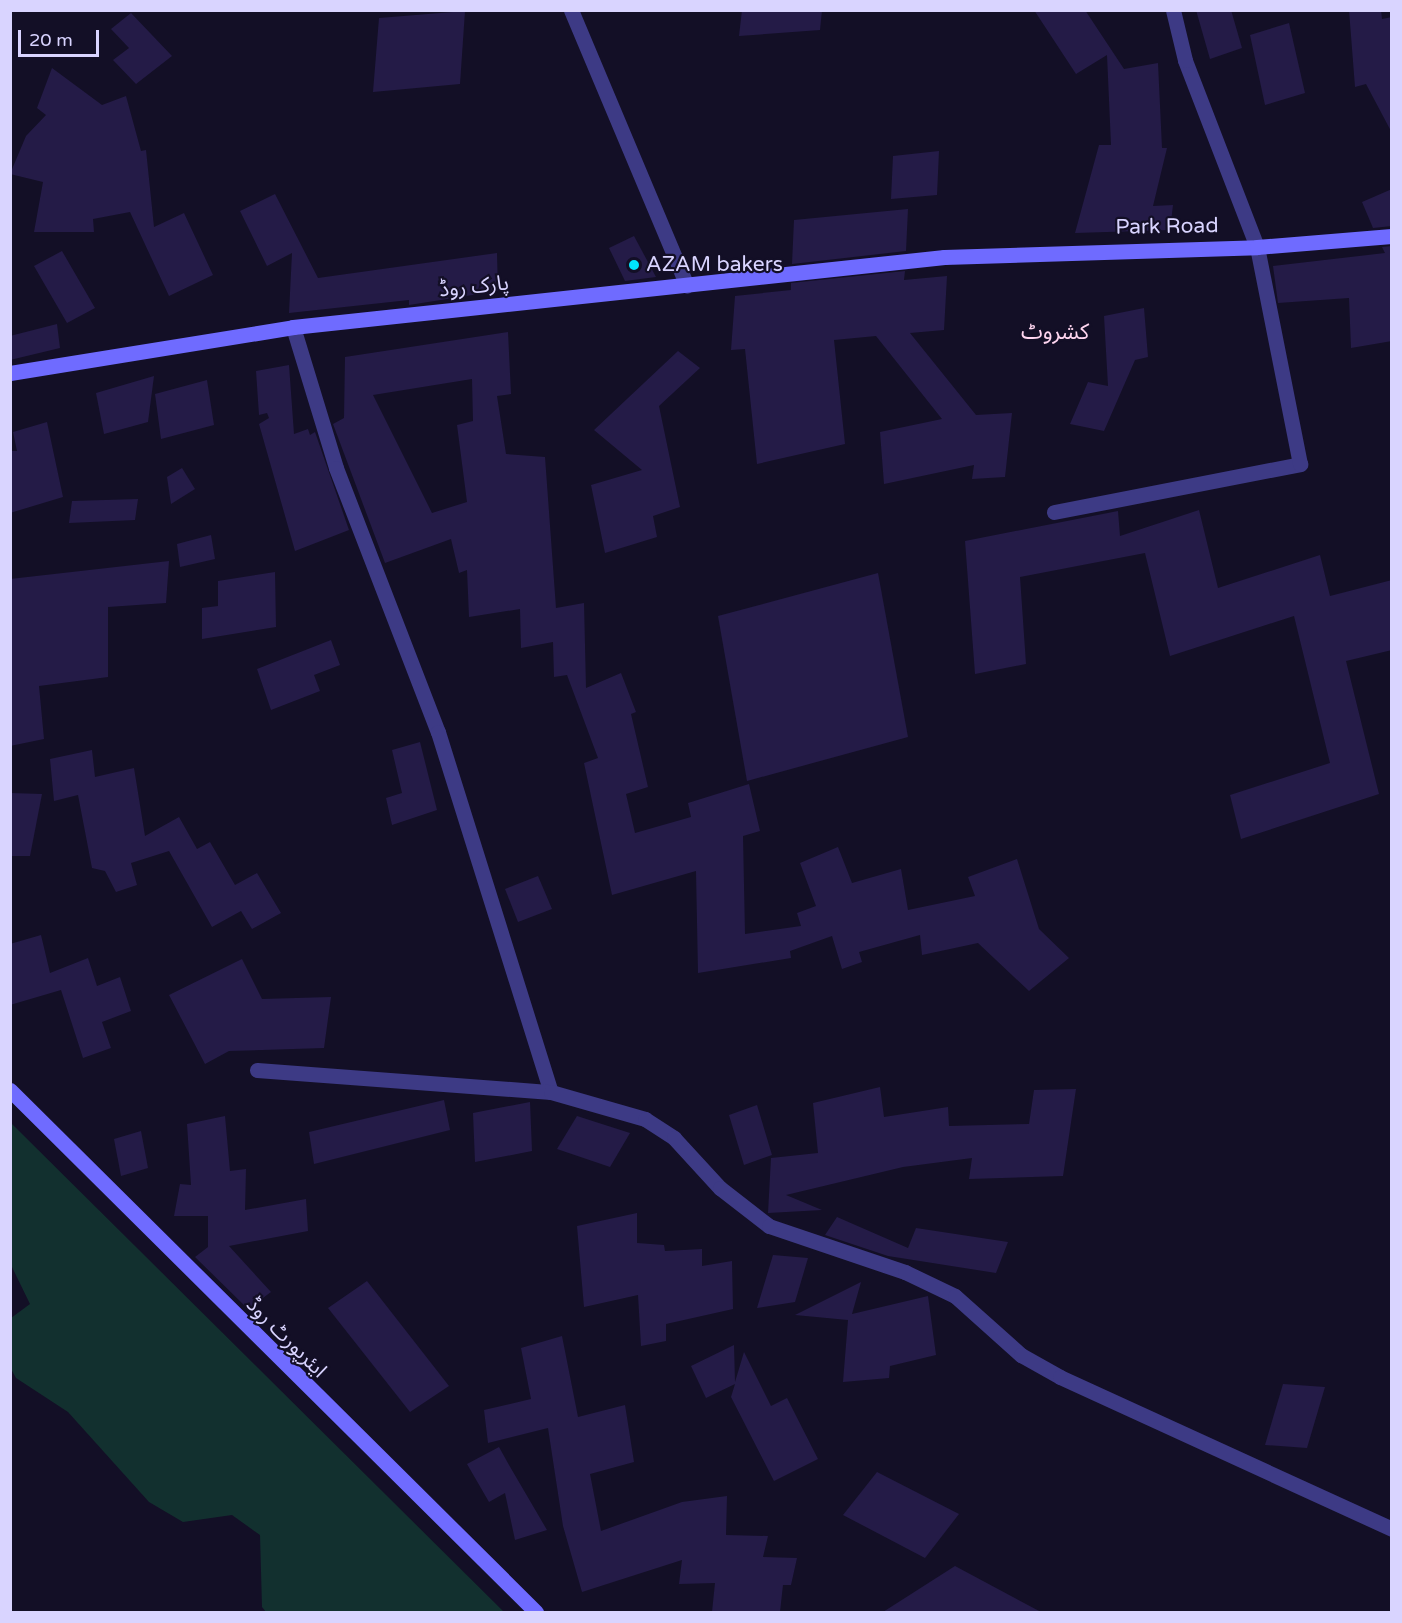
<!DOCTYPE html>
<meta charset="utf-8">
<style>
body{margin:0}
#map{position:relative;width:1402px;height:1623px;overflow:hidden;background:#130f26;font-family:"Varela Round","Noto Sans Arabic",sans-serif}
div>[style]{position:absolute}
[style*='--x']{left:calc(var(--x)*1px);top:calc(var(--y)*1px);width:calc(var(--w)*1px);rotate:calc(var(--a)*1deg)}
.green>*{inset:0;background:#12302f}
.building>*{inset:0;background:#241b47}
.street>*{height:15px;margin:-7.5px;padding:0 7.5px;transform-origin:7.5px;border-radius:7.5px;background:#3d3a85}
.secondary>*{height:15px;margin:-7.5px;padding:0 7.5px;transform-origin:7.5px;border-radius:7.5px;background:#6f6bff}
.dots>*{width:16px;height:16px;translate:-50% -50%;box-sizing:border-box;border:3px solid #130f26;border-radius:50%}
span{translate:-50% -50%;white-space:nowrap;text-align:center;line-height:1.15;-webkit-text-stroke:4.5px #130f26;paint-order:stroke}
.street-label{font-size:21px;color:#d9d4ff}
.poi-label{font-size:21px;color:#d9d4ff}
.left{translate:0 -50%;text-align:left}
.neighbourhood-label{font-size:22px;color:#ffd6f0}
.frame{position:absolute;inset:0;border:12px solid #d9d4ff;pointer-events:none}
.scale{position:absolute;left:18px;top:30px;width:81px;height:27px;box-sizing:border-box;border:3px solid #d9d4ff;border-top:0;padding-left:8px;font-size:18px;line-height:21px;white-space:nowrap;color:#d9d4ff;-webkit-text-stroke:4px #130f26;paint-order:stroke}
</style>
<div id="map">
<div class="green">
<i style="clip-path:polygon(11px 1123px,504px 1612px,266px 1612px,262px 1607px,260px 1535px,232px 1515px,183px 1522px,149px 1502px,68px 1412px,16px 1378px,11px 1369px,11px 1318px,30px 1304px,11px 1265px)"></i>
</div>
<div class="building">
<i style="clip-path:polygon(742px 10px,822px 10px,820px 30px,739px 36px)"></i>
<i style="clip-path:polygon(1034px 10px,1085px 10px,1124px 69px,1158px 63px,1162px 148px,1167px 148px,1153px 206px,1173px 205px,1170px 230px,1075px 233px,1099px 145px,1111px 145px,1107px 55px,1076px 74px)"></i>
<i style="clip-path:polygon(1196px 10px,1231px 10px,1242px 48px,1210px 59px)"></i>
<i style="clip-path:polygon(1349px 10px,1381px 10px,1382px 19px,1392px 17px,1392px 133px,1366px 84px,1355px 87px)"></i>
<i style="clip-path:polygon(465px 11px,460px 84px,373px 92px,379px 18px)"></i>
<i style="clip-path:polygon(131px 13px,172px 56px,136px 84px,113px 60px,129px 48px,111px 29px)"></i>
<i style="clip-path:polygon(1289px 23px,1305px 93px,1265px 105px,1250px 35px)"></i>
<i style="clip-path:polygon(52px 68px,102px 105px,126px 96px,141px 151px,146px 150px,154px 227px,184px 213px,213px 275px,169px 296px,130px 212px,93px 219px,94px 232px,34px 232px,43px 182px,10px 174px,26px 136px,46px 115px,37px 108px)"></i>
<i style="clip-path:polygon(939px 151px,937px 195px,891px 199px,893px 156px)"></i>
<i style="clip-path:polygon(1392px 189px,1392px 226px,1373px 228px,1362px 202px)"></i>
<i style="clip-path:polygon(275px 194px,318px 278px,497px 253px,498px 291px,409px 305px,409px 300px,289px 313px,292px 253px,267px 266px,240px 211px)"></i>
<i style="clip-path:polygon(908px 209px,906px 251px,792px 264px,794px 220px)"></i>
<i style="clip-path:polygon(634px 236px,656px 277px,625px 281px,609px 248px)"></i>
<i style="clip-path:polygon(1392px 246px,1392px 341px,1351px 348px,1349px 298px,1278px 303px,1273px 266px,1385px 253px,1382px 247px)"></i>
<i style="clip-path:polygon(62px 251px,95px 308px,67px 323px,34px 266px)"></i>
<i style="clip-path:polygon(905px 271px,904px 280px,947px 276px,944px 330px,910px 333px,976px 415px,1012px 413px,1005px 477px,972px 479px,974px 465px,884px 484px,880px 432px,942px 419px,876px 336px,834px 340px,845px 444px,757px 464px,745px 349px,731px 350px,735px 296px,791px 290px,791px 283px)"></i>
<i style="clip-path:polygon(1144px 308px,1148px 357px,1135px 360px,1104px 431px,1070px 424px,1088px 382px,1108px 386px,1104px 316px)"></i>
<i style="clip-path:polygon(57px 324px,60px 348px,10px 360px,10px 336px)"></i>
<i style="clip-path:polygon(evenodd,508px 332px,511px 394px,497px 396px,506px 454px,545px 457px,556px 608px,584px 603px,586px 688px,621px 673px,636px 712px,631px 714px,648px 787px,626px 794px,635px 833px,691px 817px,688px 803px,749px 784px,760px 831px,743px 836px,745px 934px,801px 926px,797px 913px,816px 906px,800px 863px,838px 847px,852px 883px,901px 869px,908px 910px,975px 896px,968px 877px,1017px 859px,1039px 929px,1069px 958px,1029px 991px,978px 943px,922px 955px,920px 935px,859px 952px,862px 962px,842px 969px,832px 936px,790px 951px,791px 958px,698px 973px,696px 871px,612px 895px,584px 763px,598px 758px,567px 675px,554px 677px,553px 642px,521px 648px,520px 609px,469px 617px,467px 570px,459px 573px,451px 539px,385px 563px,333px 424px,344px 418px,345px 357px,508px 332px,472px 379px,473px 421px,457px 425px,467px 502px,432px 513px,373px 395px,472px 379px)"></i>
<i style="clip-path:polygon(678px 351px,700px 368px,659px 406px,680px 507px,653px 516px,657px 537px,605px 553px,591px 485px,642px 470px,594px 430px)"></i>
<i style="clip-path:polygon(289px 365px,294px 434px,308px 429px,310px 435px,315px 432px,349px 530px,295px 551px,259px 424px,269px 418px,267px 413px,259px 415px,256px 371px)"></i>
<i style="clip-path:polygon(154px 376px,148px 422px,104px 434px,96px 393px)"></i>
<i style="clip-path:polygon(207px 380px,214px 425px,161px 439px,155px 394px)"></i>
<i style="clip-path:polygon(47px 422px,63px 497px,10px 513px,10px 451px,17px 451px,13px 432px)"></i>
<i style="clip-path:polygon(182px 468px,195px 489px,171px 504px,167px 477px)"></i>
<i style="clip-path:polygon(138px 499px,135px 520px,69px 523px,72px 501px)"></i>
<i style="clip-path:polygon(1199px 510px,1218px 588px,1320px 555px,1330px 596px,1392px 580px,1392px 650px,1346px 661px,1379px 794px,1241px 839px,1230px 795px,1330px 763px,1294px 616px,1170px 656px,1145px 553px,1020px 577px,1026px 664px,975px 674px,965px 541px,1118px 511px,1120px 536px)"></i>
<i style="clip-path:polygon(211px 535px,215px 559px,180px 567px,177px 544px)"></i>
<i style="clip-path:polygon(169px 561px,166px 603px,108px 607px,108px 677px,39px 686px,44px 739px,10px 746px,10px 579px)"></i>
<i style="clip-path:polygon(275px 572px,276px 627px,202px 639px,202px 608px,218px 606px,218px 581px)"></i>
<i style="clip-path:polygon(878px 573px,908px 737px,747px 781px,718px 616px)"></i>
<i style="clip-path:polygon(331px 640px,340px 665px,314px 675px,320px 691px,271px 710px,257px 669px)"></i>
<i style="clip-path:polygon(420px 742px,437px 810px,392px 825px,386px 798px,402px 793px,392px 750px)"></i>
<i style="clip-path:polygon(92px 750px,95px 777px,134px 768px,145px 836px,179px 817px,197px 849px,210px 842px,235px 885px,257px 873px,281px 913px,252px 929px,241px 911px,212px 927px,169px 851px,131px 863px,137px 885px,116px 892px,105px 871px,92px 868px,78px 795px,54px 801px,50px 759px)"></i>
<i style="clip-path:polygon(10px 793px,42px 794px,30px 856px,10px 856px)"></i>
<i style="clip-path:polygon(538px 876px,552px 909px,518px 922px,505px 889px)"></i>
<i style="clip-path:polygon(41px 935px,50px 973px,88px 958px,97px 986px,120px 977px,131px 1011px,102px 1022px,111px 1048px,83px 1058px,61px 990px,10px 1005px,10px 944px)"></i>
<i style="clip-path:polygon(242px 959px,262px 999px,331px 997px,324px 1048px,229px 1051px,205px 1064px,169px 995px)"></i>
<i style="clip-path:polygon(880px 1087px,884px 1117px,948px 1107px,949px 1126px,1029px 1124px,1034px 1090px,1076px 1089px,1063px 1176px,969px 1179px,972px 1158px,903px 1167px,786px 1195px,822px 1210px,768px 1213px,771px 1158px,818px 1153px,813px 1103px)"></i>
<i style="clip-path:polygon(444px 1100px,450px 1130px,314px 1164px,309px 1132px)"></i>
<i style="clip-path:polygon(530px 1102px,532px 1151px,475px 1162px,473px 1113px)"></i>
<i style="clip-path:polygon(757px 1105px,772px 1155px,744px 1165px,729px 1115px)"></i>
<i style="clip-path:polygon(225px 1116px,230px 1171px,246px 1169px,245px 1210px,306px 1199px,308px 1231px,229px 1246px,271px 1292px,248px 1309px,195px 1257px,208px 1247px,208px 1216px,174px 1216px,180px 1184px,191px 1185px,187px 1124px)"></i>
<i style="clip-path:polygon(577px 1116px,630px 1133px,610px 1167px,557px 1149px)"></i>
<i style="clip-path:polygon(141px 1131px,148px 1168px,121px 1176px,114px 1139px)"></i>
<i style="clip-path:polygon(637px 1213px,637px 1243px,664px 1245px,665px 1251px,702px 1249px,702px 1266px,732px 1261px,733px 1309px,666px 1324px,666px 1341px,641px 1346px,638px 1295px,584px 1307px,577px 1226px)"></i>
<i style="clip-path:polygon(837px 1217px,908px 1248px,916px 1228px,1008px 1242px,996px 1273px,888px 1256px,825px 1235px)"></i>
<i style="clip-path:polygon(773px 1255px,808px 1258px,795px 1302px,757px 1308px)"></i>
<i style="clip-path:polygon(367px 1281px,449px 1386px,410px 1412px,328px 1308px)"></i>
<i style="clip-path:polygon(861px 1282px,852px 1314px,928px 1296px,936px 1355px,890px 1366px,889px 1378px,843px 1382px,848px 1320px,795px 1315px)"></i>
<i style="clip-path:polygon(562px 1336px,578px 1417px,625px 1405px,634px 1462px,590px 1474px,601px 1531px,682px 1502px,727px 1496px,726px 1535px,768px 1536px,763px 1557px,797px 1558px,791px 1585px,783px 1585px,780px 1612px,712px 1612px,715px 1583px,679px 1584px,682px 1560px,582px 1592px,563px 1526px,548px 1428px,488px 1443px,484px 1410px,531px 1399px,521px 1348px)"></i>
<i style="clip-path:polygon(734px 1345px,735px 1382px,744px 1352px,771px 1406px,787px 1398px,818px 1459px,774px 1481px,731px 1397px,735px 1384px,706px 1398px,691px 1366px)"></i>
<i style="clip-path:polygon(1283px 1384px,1325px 1387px,1307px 1448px,1265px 1445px)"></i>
<i style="clip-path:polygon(499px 1447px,509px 1465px,547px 1530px,515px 1540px,505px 1493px,489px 1502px,467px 1464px)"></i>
<i style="clip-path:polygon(877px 1472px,959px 1514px,925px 1558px,843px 1515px)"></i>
<i style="clip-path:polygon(955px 1566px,1041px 1612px,883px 1612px)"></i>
</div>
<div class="street">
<i style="--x:571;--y:10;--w:299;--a:67.2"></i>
<i style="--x:293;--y:327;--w:147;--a:73"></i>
<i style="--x:336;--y:468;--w:283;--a:68.9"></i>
<i style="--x:438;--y:732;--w:377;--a:72.6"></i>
<i style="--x:1054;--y:512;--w:251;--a:-11"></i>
<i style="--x:1300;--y:464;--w:221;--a:-101.2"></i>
<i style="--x:1257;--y:247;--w:200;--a:-111.1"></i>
<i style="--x:1185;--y:60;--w:51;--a:-103.5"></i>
<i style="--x:257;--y:1070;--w:295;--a:4.3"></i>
<i style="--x:551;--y:1092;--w:98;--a:16"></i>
<i style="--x:645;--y:1119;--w:35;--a:33"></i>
<i style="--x:674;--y:1138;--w:68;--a:47.4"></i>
<i style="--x:720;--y:1188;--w:62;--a:37.8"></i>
<i style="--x:769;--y:1226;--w:144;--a:18.7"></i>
<i style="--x:905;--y:1272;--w:55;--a:25.6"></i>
<i style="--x:955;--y:1296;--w:89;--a:41.8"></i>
<i style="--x:1021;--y:1355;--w:45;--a:29.4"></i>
<i style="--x:1060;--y:1377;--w:365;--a:24.6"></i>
</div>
<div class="secondary">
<i style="--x:10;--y:373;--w:287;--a:-9.2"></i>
<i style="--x:293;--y:327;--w:655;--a:-6.14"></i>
<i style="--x:944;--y:257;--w:313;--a:-1.8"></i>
<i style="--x:1257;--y:247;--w:135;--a:-4.7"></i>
<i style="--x:10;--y:1090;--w:741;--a:44.78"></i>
</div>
<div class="dots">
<i style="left:634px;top:265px;background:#00e5ff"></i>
</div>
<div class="street-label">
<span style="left:1167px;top:227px;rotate:-1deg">Park Road</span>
<span style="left:474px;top:287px;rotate:-6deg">پارک روڈ</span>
<span style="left:286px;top:1338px;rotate:45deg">ایئرپورٹ روڈ</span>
</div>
<div class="poi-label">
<span class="left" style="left:646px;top:265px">AZAM bakers</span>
</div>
<div class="neighbourhood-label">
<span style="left:1055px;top:333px">کشروٹ</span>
</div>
<div class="frame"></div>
<div class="scale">20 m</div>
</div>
